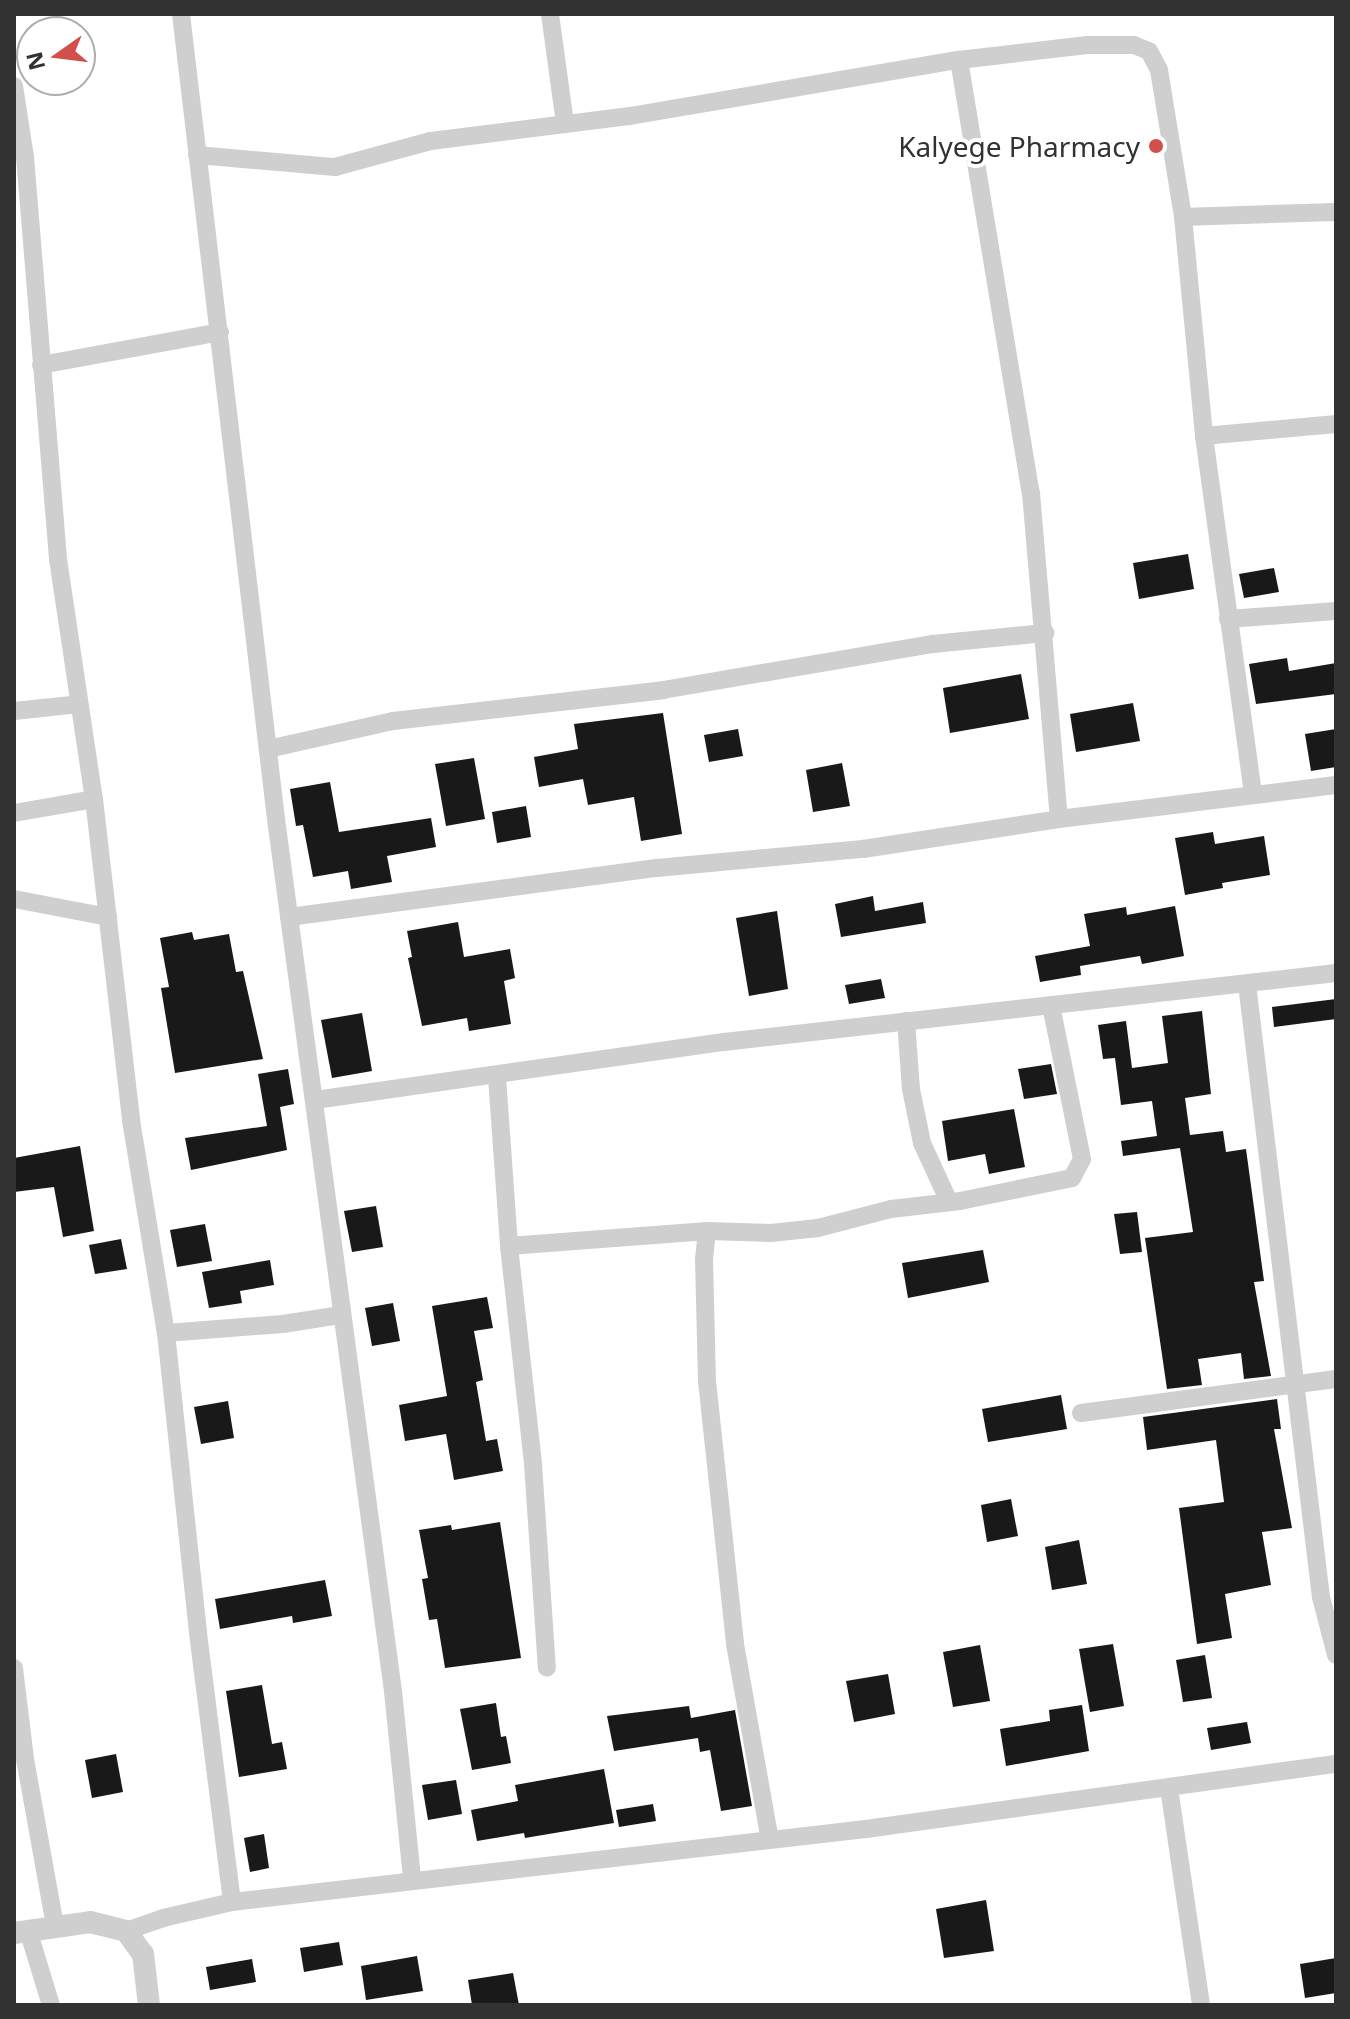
<!DOCTYPE html>
<style>
body{margin:0}
#map{position:relative;width:1350px;height:2019px;overflow:hidden;background:#fff;font-family:"Noto Sans",sans-serif}
div>[style]{position:absolute}
[style*='--x']{left:calc(var(--x)*1px);top:calc(var(--y)*1px);width:calc(var(--w)*1px);rotate:calc(var(--a)*1deg)}
.building>*{inset:0;background:#191919}
.minor>*{height:18px;margin:-9px;padding:0 9px;transform-origin:9px;border-radius:9px;background:#cfcfcf}
.tertiary>*{height:22px;margin:-11px;padding:0 11px;transform-origin:11px;border-radius:11px;background:#cfcfcf}
.dots>*{width:22px;height:22px;translate:-50% -50%;box-sizing:border-box;border:4px solid #fff;border-radius:50%}
span{translate:-50% -50%;white-space:nowrap;text-align:center;line-height:1.15;-webkit-text-stroke:8px #fff;paint-order:stroke}
.poi-label{font-size:28px;color:#323232}
.right{translate:-100% -50%;text-align:right}
.frame{position:absolute;inset:0;border:16px solid #323232;pointer-events:none}
.north{position:absolute;left:16px;top:16px;width:80px;height:80px;box-sizing:border-box;background:#fff;border:2px solid #adadad;border-radius:50%;rotate:256deg;font-size:22px;font-weight:700;line-height:32px;text-align:center;color:#323232}
.north::after{content:'';display:block;margin:auto;width:28px;height:36px;background:#d34f4a;clip-path:polygon(50% 0,100% 100%,50% 72%,0 100%)}
</style>
<div id="map">
<div class="building">
<i style="clip-path:polygon(1188px 554px,1194px 589px,1139px 599px,1133px 563px)"></i>
<i style="clip-path:polygon(1274px 568px,1279px 592px,1244px 598px,1239px 574px)"></i>
<i style="clip-path:polygon(1287px 658px,1289px 671px,1336px 663px,1336px 694px,1256px 704px,1249px 664px)"></i>
<i style="clip-path:polygon(1021px 674px,1029px 719px,950px 733px,943px 688px)"></i>
<i style="clip-path:polygon(1133px 703px,1140px 741px,1076px 752px,1070px 714px)"></i>
<i style="clip-path:polygon(663px 713px,682px 834px,641px 841px,634px 797px,588px 805px,583px 779px,539px 787px,534px 757px,578px 749px,574px 724px)"></i>
<i style="clip-path:polygon(738px 729px,743px 756px,709px 762px,704px 735px)"></i>
<i style="clip-path:polygon(1336px 729px,1336px 767px,1311px 771px,1305px 734px)"></i>
<i style="clip-path:polygon(474px 758px,485px 819px,446px 826px,435px 764px)"></i>
<i style="clip-path:polygon(842px 763px,850px 806px,813px 812px,806px 770px)"></i>
<i style="clip-path:polygon(330px 782px,339px 832px,431px 818px,436px 847px,387px 856px,392px 882px,351px 889px,348px 871px,313px 877px,303px 825px,296px 826px,290px 789px)"></i>
<i style="clip-path:polygon(526px 806px,531px 837px,497px 843px,492px 812px)"></i>
<i style="clip-path:polygon(1213px 832px,1215px 844px,1264px 836px,1270px 875px,1222px 883px,1223px 888px,1185px 895px,1175px 838px)"></i>
<i style="clip-path:polygon(873px 896px,875px 911px,923px 902px,926px 923px,841px 937px,835px 904px)"></i>
<i style="clip-path:polygon(1175px 906px,1184px 956px,1142px 964px,1140px 956px,1080px 966px,1081px 975px,1040px 982px,1035px 956px,1090px 946px,1084px 914px,1126px 907px,1127px 915px)"></i>
<i style="clip-path:polygon(777px 911px,788px 989px,749px 996px,736px 918px)"></i>
<i style="clip-path:polygon(458px 922px,464px 957px,510px 949px,515px 978px,504px 981px,511px 1024px,469px 1031px,467px 1018px,422px 1026px,408px 958px,412px 957px,407px 931px)"></i>
<i style="clip-path:polygon(192px 932px,194px 940px,229px 934px,236px 972px,243px 971px,263px 1059px,175px 1073px,161px 988px,169px 987px,160px 938px)"></i>
<i style="clip-path:polygon(881px 979px,885px 998px,849px 1004px,845px 985px)"></i>
<i style="clip-path:polygon(1336px 999px,1336px 1019px,1274px 1027px,1272px 1007px)"></i>
<i style="clip-path:polygon(1202px 1011px,1211px 1094px,1185px 1098px,1190px 1135px,1223px 1131px,1226px 1152px,1246px 1149px,1264px 1281px,1254px 1282px,1271px 1376px,1244px 1379px,1241px 1353px,1198px 1359px,1202px 1385px,1167px 1389px,1145px 1238px,1193px 1232px,1180px 1148px,1123px 1156px,1121px 1141px,1157px 1136px,1152px 1101px,1121px 1105px,1115px 1058px,1103px 1059px,1098px 1025px,1126px 1021px,1132px 1068px,1168px 1063px,1162px 1016px)"></i>
<i style="clip-path:polygon(362px 1013px,372px 1071px,332px 1078px,321px 1020px)"></i>
<i style="clip-path:polygon(1051px 1064px,1057px 1094px,1024px 1099px,1018px 1069px)"></i>
<i style="clip-path:polygon(288px 1069px,294px 1104px,280px 1107px,287px 1150px,191px 1170px,185px 1138px,267px 1126px,258px 1074px)"></i>
<i style="clip-path:polygon(1014px 1109px,1025px 1167px,989px 1174px,985px 1154px,948px 1161px,942px 1121px)"></i>
<i style="clip-path:polygon(80px 1146px,94px 1231px,63px 1237px,54px 1187px,14px 1192px,14px 1158px)"></i>
<i style="clip-path:polygon(376px 1206px,383px 1247px,352px 1252px,344px 1211px)"></i>
<i style="clip-path:polygon(1137px 1212px,1142px 1252px,1120px 1254px,1114px 1214px)"></i>
<i style="clip-path:polygon(205px 1224px,212px 1261px,177px 1267px,170px 1230px)"></i>
<i style="clip-path:polygon(121px 1239px,127px 1269px,95px 1274px,89px 1245px)"></i>
<i style="clip-path:polygon(983px 1250px,989px 1282px,908px 1298px,902px 1263px)"></i>
<i style="clip-path:polygon(270px 1260px,274px 1285px,240px 1291px,242px 1303px,209px 1308px,202px 1272px)"></i>
<i style="clip-path:polygon(487px 1297px,493px 1328px,474px 1331px,483px 1380px,476px 1382px,486px 1441px,497px 1439px,503px 1471px,454px 1480px,446px 1434px,405px 1441px,399px 1405px,447px 1396px,432px 1306px)"></i>
<i style="clip-path:polygon(393px 1303px,400px 1341px,372px 1346px,365px 1308px)"></i>
<i style="clip-path:polygon(1061px 1395px,1067px 1429px,988px 1442px,982px 1409px)"></i>
<i style="clip-path:polygon(1277px 1399px,1281px 1429px,1274px 1429px,1292px 1528px,1262px 1532px,1271px 1585px,1225px 1594px,1232px 1638px,1197px 1644px,1179px 1508px,1224px 1502px,1216px 1440px,1147px 1450px,1143px 1417px)"></i>
<i style="clip-path:polygon(228px 1401px,234px 1438px,201px 1444px,194px 1407px)"></i>
<i style="clip-path:polygon(1011px 1499px,1018px 1536px,987px 1542px,981px 1505px)"></i>
<i style="clip-path:polygon(500px 1522px,521px 1658px,445px 1668px,437px 1619px,429px 1620px,422px 1579px,428px 1578px,419px 1530px,451px 1525px,452px 1530px)"></i>
<i style="clip-path:polygon(1079px 1540px,1087px 1584px,1052px 1590px,1045px 1547px)"></i>
<i style="clip-path:polygon(325px 1580px,332px 1616px,293px 1623px,292px 1616px,220px 1629px,215px 1599px)"></i>
<i style="clip-path:polygon(1113px 1644px,1124px 1706px,1090px 1712px,1079px 1649px)"></i>
<i style="clip-path:polygon(980px 1645px,990px 1701px,953px 1707px,943px 1652px)"></i>
<i style="clip-path:polygon(1205px 1655px,1212px 1698px,1183px 1702px,1176px 1660px)"></i>
<i style="clip-path:polygon(888px 1674px,895px 1714px,854px 1722px,846px 1681px)"></i>
<i style="clip-path:polygon(262px 1685px,272px 1744px,282px 1742px,287px 1769px,239px 1777px,226px 1691px)"></i>
<i style="clip-path:polygon(496px 1703px,501px 1737px,506px 1736px,511px 1763px,472px 1770px,460px 1709px)"></i>
<i style="clip-path:polygon(1082px 1705px,1089px 1751px,1006px 1766px,1000px 1729px,1050px 1721px,1049px 1710px)"></i>
<i style="clip-path:polygon(689px 1706px,691px 1718px,735px 1710px,752px 1806px,721px 1811px,710px 1750px,700px 1752px,698px 1738px,614px 1751px,607px 1716px)"></i>
<i style="clip-path:polygon(1247px 1722px,1251px 1743px,1211px 1750px,1207px 1728px)"></i>
<i style="clip-path:polygon(116px 1754px,123px 1792px,92px 1798px,85px 1760px)"></i>
<i style="clip-path:polygon(604px 1769px,614px 1823px,525px 1838px,524px 1833px,477px 1841px,471px 1810px,518px 1801px,515px 1785px)"></i>
<i style="clip-path:polygon(456px 1780px,462px 1814px,428px 1820px,422px 1785px)"></i>
<i style="clip-path:polygon(653px 1804px,656px 1821px,619px 1827px,616px 1810px)"></i>
<i style="clip-path:polygon(264px 1834px,269px 1868px,250px 1872px,244px 1838px)"></i>
<i style="clip-path:polygon(986px 1900px,994px 1951px,944px 1958px,936px 1909px)"></i>
<i style="clip-path:polygon(339px 1942px,343px 1965px,304px 1972px,300px 1948px)"></i>
<i style="clip-path:polygon(417px 1956px,423px 1991px,366px 2000px,361px 1966px)"></i>
<i style="clip-path:polygon(1336px 1958px,1336px 1993px,1305px 1998px,1300px 1964px)"></i>
<i style="clip-path:polygon(252px 1959px,256px 1982px,210px 1990px,206px 1967px)"></i>
<i style="clip-path:polygon(513px 1973px,519px 2005px,472px 2005px,468px 1980px)"></i>
</div>
<div class="minor">
<i style="--x:181;--y:14;--w:811;--a:83.27"></i>
<i style="--x:276;--y:819;--w:880;--a:82.36"></i>
<i style="--x:393;--y:1691;--w:189;--a:84.2"></i>
<i style="--x:550;--y:14;--w:111;--a:82.2"></i>
<i style="--x:959;--y:60;--w:439;--a:80.6"></i>
<i style="--x:1031;--y:493;--w:327;--a:85.1"></i>
<i style="--x:14;--y:86;--w:72;--a:81.2"></i>
<i style="--x:25;--y:157;--w:403;--a:85.3"></i>
<i style="--x:58;--y:559;--w:243;--a:81.5"></i>
<i style="--x:94;--y:799;--w:323;--a:83.4"></i>
<i style="--x:131;--y:1120;--w:216;--a:80.7"></i>
<i style="--x:166;--y:1333;--w:302;--a:83.9"></i>
<i style="--x:198;--y:1633;--w:271;--a:82.8"></i>
<i style="--x:197;--y:155;--w:139;--a:5"></i>
<i style="--x:335;--y:167;--w:99;--a:-15.2"></i>
<i style="--x:431;--y:141;--w:201;--a:-7.2"></i>
<i style="--x:630;--y:116;--w:334;--a:-9.7"></i>
<i style="--x:959;--y:60;--w:129;--a:-6.7"></i>
<i style="--x:1087;--y:45;--w:47;--a:0"></i>
<i style="--x:1134;--y:45;--w:16;--a:22"></i>
<i style="--x:1149;--y:51;--w:21;--a:62"></i>
<i style="--x:1159;--y:70;--w:149;--a:80.7"></i>
<i style="--x:1183;--y:217;--w:220;--a:84.5"></i>
<i style="--x:1204;--y:436;--w:362;--a:82.2"></i>
<i style="--x:1183;--y:217;--w:153;--a:-1.9"></i>
<i style="--x:41;--y:365;--w:182;--a:-10.4"></i>
<i style="--x:1204;--y:436;--w:133;--a:-5.2"></i>
<i style="--x:1228;--y:619;--w:108;--a:-4.2"></i>
<i style="--x:14;--y:711;--w:65;--a:-6.1"></i>
<i style="--x:268;--y:749;--w:128;--a:-12.6"></i>
<i style="--x:393;--y:721;--w:272;--a:-6.5"></i>
<i style="--x:663;--y:690;--w:274;--a:-9.7"></i>
<i style="--x:933;--y:644;--w:113;--a:-5.6"></i>
<i style="--x:14;--y:813;--w:81;--a:-9.9"></i>
<i style="--x:14;--y:899;--w:96;--a:10.8"></i>
<i style="--x:289;--y:917;--w:371;--a:-7.6"></i>
<i style="--x:657;--y:868;--w:207;--a:-5.3"></i>
<i style="--x:863;--y:849;--w:198;--a:-8.7"></i>
<i style="--x:1059;--y:819;--w:279;--a:-7"></i>
<i style="--x:1247;--y:984;--w:617;--a:83.12"></i>
<i style="--x:1321;--y:1597;--w:60;--a:75.5"></i>
<i style="--x:906;--y:1021;--w:68;--a:85.8"></i>
<i style="--x:911;--y:1089;--w:55;--a:78.5"></i>
<i style="--x:922;--y:1143;--w:65;--a:65.4"></i>
<i style="--x:497;--y:1077;--w:169;--a:85.9"></i>
<i style="--x:509;--y:1246;--w:219;--a:83.7"></i>
<i style="--x:533;--y:1464;--w:204;--a:86.1"></i>
<i style="--x:315;--y:1100;--w:413;--a:-8.1"></i>
<i style="--x:724;--y:1042;--w:616;--a:-6.43"></i>
<i style="--x:707;--y:1231;--w:28;--a:96"></i>
<i style="--x:704;--y:1259;--w:122;--a:88.6"></i>
<i style="--x:707;--y:1381;--w:264;--a:83.9"></i>
<i style="--x:735;--y:1644;--w:199;--a:79.9"></i>
<i style="--x:509;--y:1246;--w:199;--a:-4.3"></i>
<i style="--x:707;--y:1231;--w:64;--a:1.8"></i>
<i style="--x:771;--y:1233;--w:47;--a:-6.1"></i>
<i style="--x:818;--y:1228;--w:75;--a:-14.6"></i>
<i style="--x:891;--y:1209;--w:69;--a:-6.6"></i>
<i style="--x:960;--y:1201;--w:114;--a:-11.6"></i>
<i style="--x:1072;--y:1178;--w:21;--a:-62"></i>
<i style="--x:1082;--y:1159;--w:157;--a:-101.4"></i>
<i style="--x:166;--y:1333;--w:117;--a:-4.4"></i>
<i style="--x:283;--y:1324;--w:59;--a:-8.8"></i>
<i style="--x:1081;--y:1413;--w:257;--a:-7.6"></i>
<i style="--x:14;--y:1668;--w:92;--a:83.1"></i>
<i style="--x:25;--y:1759;--w:170;--a:79.8"></i>
<i style="--x:1169;--y:1788;--w:219;--a:81.6"></i>
<i style="--x:28;--y:1930;--w:78;--a:73"></i>
<i style="--x:126;--y:1931;--w:39;--a:-19"></i>
<i style="--x:163;--y:1918;--w:71;--a:-13.1"></i>
<i style="--x:232;--y:1902;--w:638;--a:-6.57"></i>
<i style="--x:866;--y:1829;--w:474;--a:-7.9"></i>
</div>
<div class="tertiary">
<i style="--x:14;--y:1933;--w:77;--a:-8.2"></i>
<i style="--x:90;--y:1922;--w:37;--a:14"></i>
<i style="--x:126;--y:1931;--w:29;--a:54"></i>
<i style="--x:143;--y:1954;--w:51;--a:83.3"></i>
</div>
<div class="dots">
<i style="left:1156px;top:146px;background:#d34f4a"></i>
</div>
<div class="poi-label">
<span class="right" style="left:1140px;top:146px">Kalyege Pharmacy</span>
</div>
<div class="frame"></div>
<div class="north">N</div>
</div>
